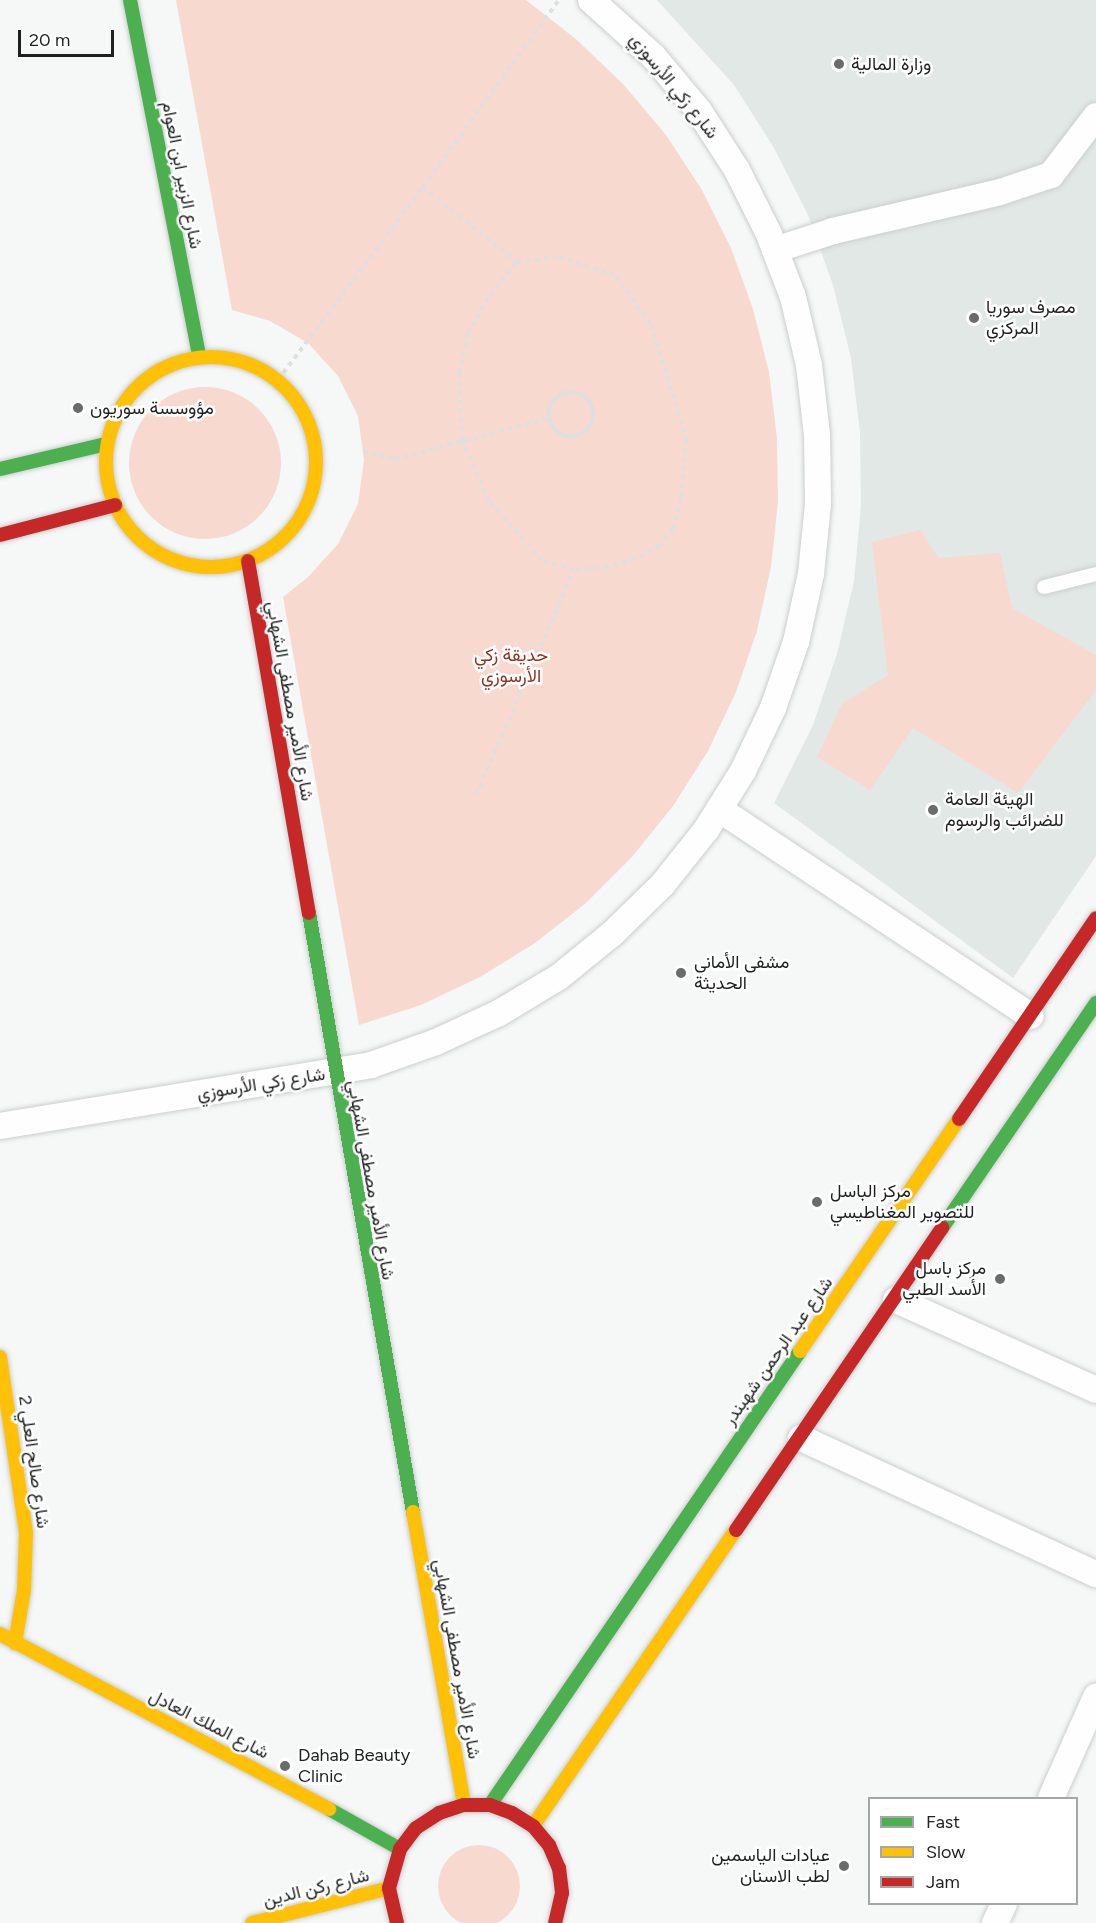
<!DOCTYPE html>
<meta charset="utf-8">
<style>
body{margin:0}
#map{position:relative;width:1096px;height:1923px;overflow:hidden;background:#f5f8f7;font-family:Figtree,Vazirmatn,sans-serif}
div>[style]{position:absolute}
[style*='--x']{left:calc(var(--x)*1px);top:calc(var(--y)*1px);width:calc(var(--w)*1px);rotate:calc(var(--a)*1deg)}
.built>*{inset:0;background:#e1e8e5}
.green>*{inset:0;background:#f7d9d0}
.round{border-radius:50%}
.path>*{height:4px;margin-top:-2px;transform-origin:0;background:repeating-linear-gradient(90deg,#dfdfdf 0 4.5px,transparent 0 9px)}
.path>.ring{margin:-2px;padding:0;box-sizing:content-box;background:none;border:4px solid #dfdfdf;border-radius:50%}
.roads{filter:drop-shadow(0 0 2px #cccecd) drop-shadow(0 0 2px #cccecd)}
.lane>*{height:14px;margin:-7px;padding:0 7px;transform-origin:7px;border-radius:7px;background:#fefefe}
.street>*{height:26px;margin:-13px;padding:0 13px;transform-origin:13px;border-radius:13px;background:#fefefe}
.fast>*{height:14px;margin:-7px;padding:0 7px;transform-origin:7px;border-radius:7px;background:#4caf50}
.slow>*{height:14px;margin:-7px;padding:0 7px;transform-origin:7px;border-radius:7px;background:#ffc107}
.slow>.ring{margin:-7px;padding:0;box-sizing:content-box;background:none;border:14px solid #ffc107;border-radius:50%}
.jam>*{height:14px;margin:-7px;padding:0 7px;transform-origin:7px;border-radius:7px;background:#c62828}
.dots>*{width:16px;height:16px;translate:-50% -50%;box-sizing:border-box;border:3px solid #fff;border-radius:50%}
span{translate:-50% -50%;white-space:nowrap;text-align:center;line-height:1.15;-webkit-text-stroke:5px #fff;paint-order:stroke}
.poi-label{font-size:18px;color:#1f2120}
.left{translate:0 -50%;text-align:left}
.right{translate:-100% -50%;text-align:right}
.street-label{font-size:18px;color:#1f2120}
.park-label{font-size:18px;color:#92321f}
.legend{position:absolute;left:868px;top:1797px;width:210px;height:108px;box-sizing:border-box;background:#fff;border:2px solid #a5a6a6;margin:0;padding:8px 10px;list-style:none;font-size:18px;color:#1f2120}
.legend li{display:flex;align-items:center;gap:12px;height:30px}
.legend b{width:30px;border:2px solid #a5a6a6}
.scale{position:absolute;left:18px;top:30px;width:96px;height:27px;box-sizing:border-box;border:3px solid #1f2120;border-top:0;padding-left:8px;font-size:18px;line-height:21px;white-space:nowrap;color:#1f2120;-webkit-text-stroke:4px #fff;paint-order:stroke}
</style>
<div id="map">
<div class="built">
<i style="clip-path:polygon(657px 0,1096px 0,1096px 856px,1013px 978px,774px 803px,813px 725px,837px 654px,854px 581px,861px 506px,860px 432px,851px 358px,833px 285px,808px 215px,774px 148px,734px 85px)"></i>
</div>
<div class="green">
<i style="clip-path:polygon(176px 0,526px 0,577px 40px,624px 85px,666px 135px,702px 190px,731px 248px,753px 309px,769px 372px,777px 438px,778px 502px,771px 567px,757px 631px,736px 692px,708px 751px,673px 806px,632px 857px,586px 903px,535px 943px,480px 977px,421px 1005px,359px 1025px,283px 597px,308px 577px,338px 544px,358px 504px,364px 460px,358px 416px,338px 376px,308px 343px,270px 321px,232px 310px)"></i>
<i class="round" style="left:129px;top:387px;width:152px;height:152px"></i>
<i style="clip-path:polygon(920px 530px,939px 558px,1000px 553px,1012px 608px,1096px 655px,1096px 690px,1018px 793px,913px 728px,870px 790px,817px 757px,842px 704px,888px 675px,872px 542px)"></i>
<i class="round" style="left:438px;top:1845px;width:82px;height:82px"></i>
</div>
<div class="path">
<i style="--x:423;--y:187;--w:231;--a:-54"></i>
<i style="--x:559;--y:257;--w:60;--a:18.4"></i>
<i style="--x:616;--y:276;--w:60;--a:54.5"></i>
<i style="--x:651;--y:325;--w:119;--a:72.9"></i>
<i style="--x:686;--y:439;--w:59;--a:94.8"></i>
<i style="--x:681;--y:498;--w:32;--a:104"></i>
<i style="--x:673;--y:529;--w:22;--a:129"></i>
<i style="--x:659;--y:546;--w:27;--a:152"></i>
<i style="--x:635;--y:559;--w:29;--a:164"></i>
<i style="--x:607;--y:567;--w:33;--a:175"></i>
<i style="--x:574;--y:570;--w:34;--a:-163"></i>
<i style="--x:542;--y:560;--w:79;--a:-131.9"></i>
<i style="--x:489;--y:501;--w:67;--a:-113.9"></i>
<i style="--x:462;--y:440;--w:67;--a:-92.6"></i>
<i style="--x:459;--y:373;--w:41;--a:-77.3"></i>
<i style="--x:468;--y:333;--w:44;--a:-59.9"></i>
<i style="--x:490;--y:295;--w:43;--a:-50.7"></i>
<i style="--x:517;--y:262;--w:42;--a:-6.8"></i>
<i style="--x:278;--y:380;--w:241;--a:-53.1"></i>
<i style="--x:423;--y:187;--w:120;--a:38.6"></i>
<i class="ring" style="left:549px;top:392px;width:40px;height:40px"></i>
<i style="--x:363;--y:451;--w:33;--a:14"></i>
<i style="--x:395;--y:459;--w:160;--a:-14.8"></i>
<i style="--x:476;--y:795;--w:245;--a:-66.5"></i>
</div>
<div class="roads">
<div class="lane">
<i style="--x:1044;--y:587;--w:54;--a:-14"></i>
</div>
<div class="street">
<i style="--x:775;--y:250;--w:61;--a:-18.1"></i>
<i style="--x:833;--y:231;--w:171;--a:-13.1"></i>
<i style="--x:1000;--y:192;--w:54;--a:-18.4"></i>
<i style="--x:1051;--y:175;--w:74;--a:-52.7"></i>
<i style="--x:719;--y:809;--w:374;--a:33.6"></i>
<i style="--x:0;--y:1126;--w:376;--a:-9.3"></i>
<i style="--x:371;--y:1065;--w:69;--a:-19.5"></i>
<i style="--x:436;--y:1042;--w:69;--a:-24.7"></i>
<i style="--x:499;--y:1013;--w:70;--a:-31"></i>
<i style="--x:559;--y:977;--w:70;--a:-39.2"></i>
<i style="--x:613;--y:933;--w:70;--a:-44.4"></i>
<i style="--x:663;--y:884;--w:69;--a:-51.5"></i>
<i style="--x:706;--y:830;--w:70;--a:-57.9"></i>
<i style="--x:743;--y:771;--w:70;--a:-64.5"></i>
<i style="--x:773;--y:708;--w:70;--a:-70.8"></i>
<i style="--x:796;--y:642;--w:70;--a:-77.6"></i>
<i style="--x:811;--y:574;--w:70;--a:-84.3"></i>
<i style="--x:818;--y:504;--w:69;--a:-90.8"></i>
<i style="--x:817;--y:435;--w:70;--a:-96.5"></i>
<i style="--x:809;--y:365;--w:70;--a:-103.2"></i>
<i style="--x:793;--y:297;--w:70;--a:-111"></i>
<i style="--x:768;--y:232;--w:69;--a:-116.6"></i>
<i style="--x:737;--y:170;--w:70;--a:-122.8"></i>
<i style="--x:699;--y:111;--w:70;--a:-129.8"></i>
<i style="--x:654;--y:57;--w:85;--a:-137.9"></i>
<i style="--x:896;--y:1300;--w:219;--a:24.2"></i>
<i style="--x:801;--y:1438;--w:325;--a:24.8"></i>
<i style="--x:1051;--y:1798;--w:111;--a:-66"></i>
<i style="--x:995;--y:1923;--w:21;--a:-65"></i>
</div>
<div class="fast">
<i style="--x:130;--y:0;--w:363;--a:79"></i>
<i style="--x:0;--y:469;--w:109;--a:-13.3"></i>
<i style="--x:309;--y:913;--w:608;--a:80.15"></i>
<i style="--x:942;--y:1228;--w:273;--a:-55.6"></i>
<i style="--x:490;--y:1805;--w:550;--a:-55.67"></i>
<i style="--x:329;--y:1809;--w:81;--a:29.4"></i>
</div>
<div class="slow">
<i class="ring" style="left:106px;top:357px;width:196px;height:196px"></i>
<i style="--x:800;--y:1351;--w:281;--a:-55.6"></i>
<i style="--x:0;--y:1357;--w:178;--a:81.6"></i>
<i style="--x:26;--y:1533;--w:57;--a:92"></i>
<i style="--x:24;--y:1590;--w:54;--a:99.6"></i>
<i style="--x:413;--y:1512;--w:297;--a:80.1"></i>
<i style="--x:0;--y:1634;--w:373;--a:28"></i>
<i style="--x:533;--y:1826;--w:359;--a:-55.6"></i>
<i style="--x:252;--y:1923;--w:141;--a:-14.3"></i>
</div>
<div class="jam">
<i style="--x:0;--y:535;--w:119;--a:-14.6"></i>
<i style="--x:248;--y:561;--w:357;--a:80.2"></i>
<i style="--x:959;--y:1119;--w:243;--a:-55.7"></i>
<i style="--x:736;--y:1530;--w:366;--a:-55.7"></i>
<i style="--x:397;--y:1923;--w:36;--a:-103"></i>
<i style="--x:389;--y:1888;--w:41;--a:-74.2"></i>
<i style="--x:400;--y:1849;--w:26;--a:-53"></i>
<i style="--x:416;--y:1828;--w:27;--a:-33"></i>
<i style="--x:439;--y:1813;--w:26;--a:-18"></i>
<i style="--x:464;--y:1805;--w:26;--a:0"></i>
<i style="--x:490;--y:1805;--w:23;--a:20"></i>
<i style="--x:512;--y:1813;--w:25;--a:32"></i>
<i style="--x:533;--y:1826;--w:25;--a:50"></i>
<i style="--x:549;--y:1845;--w:25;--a:67"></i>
<i style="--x:559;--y:1868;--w:25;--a:83"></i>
<i style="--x:562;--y:1893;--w:31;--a:103"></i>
</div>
</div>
<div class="dots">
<i style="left:839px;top:64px;background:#6a6c6b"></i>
<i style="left:974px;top:318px;background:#6a6c6b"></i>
<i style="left:78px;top:408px;background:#6a6c6b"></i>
<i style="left:933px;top:810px;background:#6a6c6b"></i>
<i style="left:681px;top:973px;background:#6a6c6b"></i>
<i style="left:817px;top:1202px;background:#6a6c6b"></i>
<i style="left:1000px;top:1279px;background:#6a6c6b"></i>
<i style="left:285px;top:1766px;background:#6a6c6b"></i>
<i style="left:844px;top:1866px;background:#6a6c6b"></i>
</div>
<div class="poi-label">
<span class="left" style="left:851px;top:64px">وزارة المالية</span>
<span class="left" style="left:986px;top:318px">مصرف سوريا<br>المركزي</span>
<span class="left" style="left:90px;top:408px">مؤوسسة سوريون</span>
<span class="left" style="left:945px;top:810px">الهيئة العامة<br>للضرائب والرسوم</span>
<span class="left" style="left:694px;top:973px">مشفى الأماني<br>الحديثة</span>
<span class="left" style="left:830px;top:1202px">مركز الباسل<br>للتصوير المغناطيسي</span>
<span class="right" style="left:986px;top:1279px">مركز باسل<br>الأسد الطبي</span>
<span class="left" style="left:298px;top:1766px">Dahab Beauty<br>Clinic</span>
<span class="right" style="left:830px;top:1866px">عيادات الياسمين<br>لطب الاسنان</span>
</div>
<div class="street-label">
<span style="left:674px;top:86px;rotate:51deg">شارع زكي الأرسوزي</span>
<span style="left:182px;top:175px;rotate:79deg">شارع الزبير ابن العوام</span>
<span style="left:290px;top:701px;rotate:80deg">شارع الأمير مصطفى الشهابي</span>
<span style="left:261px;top:1084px;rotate:-9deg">شارع زكي الأرسوزي</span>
<span style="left:371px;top:1180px;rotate:80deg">شارع الأمير مصطفى الشهابي</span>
<span style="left:778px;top:1351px;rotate:-55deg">شارع عبد الرحمن شهبندر</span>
<span style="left:34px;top:1462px;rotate:82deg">شارع صالح العلي 2</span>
<span style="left:457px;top:1659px;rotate:80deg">شارع الأمير مصطفى الشهابي</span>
<span style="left:209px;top:1724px;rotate:27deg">شارع الملك العادل</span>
<span style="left:316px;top:1888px;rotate:-14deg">شارع ركن الدين</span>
</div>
<div class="park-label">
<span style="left:511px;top:666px">حديقة زكي<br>الأرسوزي</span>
</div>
<ul class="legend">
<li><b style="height:8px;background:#4caf50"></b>Fast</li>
<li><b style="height:8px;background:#ffc107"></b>Slow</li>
<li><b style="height:8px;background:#c62828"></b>Jam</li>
</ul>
<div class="scale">20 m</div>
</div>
